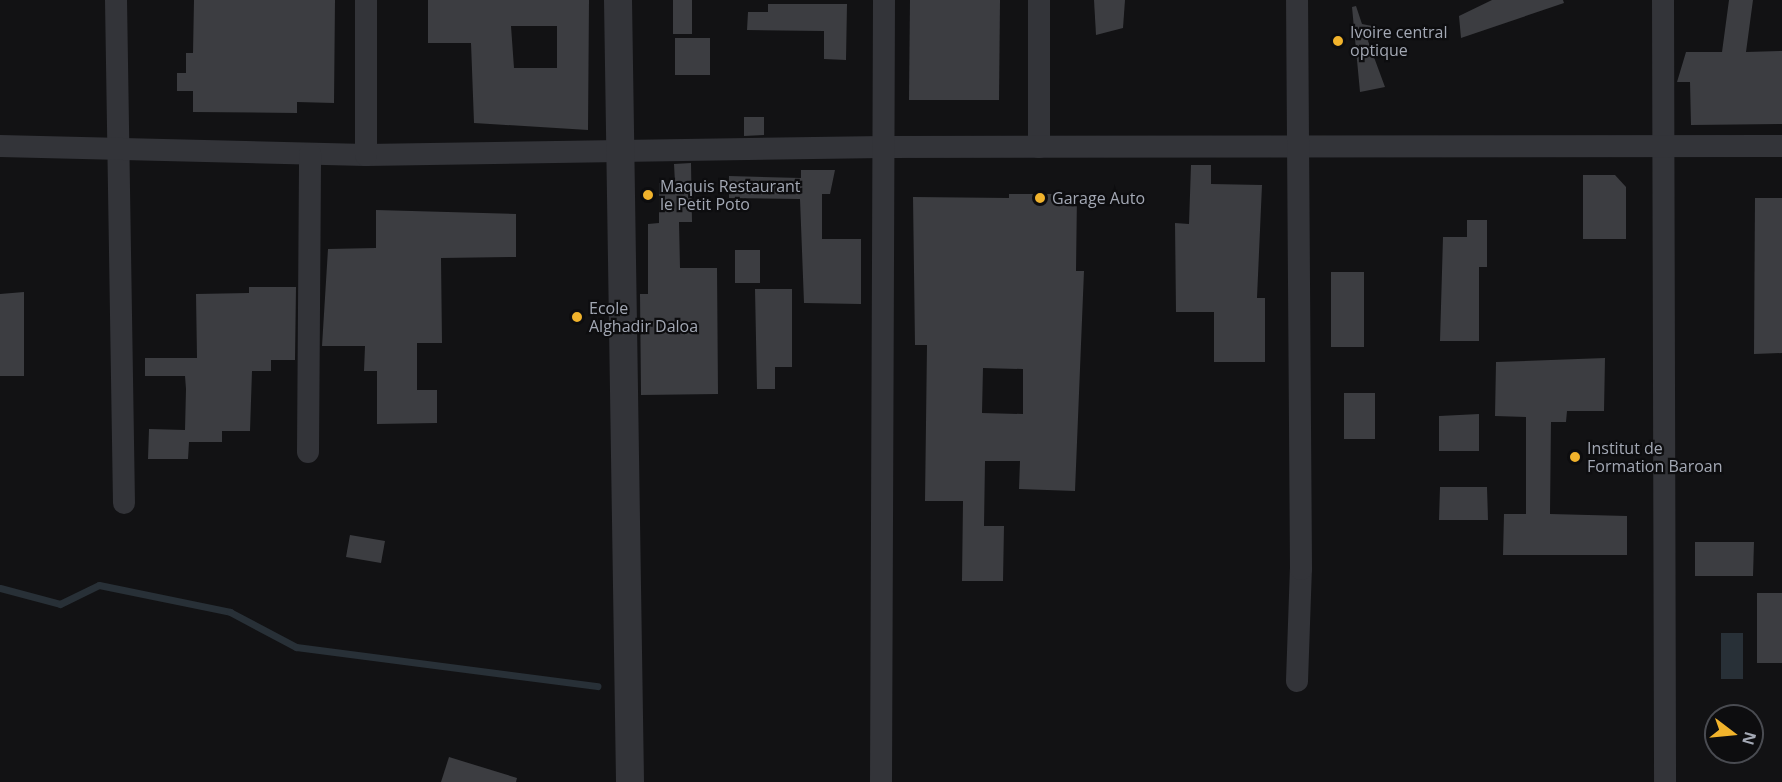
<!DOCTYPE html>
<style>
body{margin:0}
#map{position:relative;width:1782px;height:782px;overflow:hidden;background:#121214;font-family:"Open Sans",sans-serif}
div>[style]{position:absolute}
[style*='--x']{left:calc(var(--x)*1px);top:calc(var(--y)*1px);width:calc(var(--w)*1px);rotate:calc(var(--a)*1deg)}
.water>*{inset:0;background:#283037}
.stream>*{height:7px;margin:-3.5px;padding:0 3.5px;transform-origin:3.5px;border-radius:3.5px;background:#283037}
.building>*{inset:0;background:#3c3d41}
.minor>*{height:22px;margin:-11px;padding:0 11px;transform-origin:11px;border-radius:11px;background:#333439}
.tertiary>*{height:28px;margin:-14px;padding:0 14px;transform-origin:14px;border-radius:14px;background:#333439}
.dots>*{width:16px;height:16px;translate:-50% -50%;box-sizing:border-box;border:3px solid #0d0d0f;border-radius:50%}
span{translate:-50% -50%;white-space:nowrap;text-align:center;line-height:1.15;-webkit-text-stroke:4.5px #0d0d0f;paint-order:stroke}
.poi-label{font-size:16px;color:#a3a8b4}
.left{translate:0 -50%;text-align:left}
.north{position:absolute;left:1704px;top:704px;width:60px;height:60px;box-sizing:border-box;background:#0d0d0f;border:2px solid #494b51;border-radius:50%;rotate:106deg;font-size:16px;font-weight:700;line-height:24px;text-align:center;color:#a3a8b4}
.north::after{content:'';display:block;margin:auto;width:21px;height:27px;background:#f1b32c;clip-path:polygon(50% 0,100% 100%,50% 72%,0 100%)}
</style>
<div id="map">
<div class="water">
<i style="clip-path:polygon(1721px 633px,1743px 633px,1743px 679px,1721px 679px)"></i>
</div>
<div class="stream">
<i style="--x:0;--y:588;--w:62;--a:14.9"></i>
<i style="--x:60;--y:604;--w:43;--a:-26"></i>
<i style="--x:99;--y:585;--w:134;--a:11.6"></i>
<i style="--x:230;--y:612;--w:75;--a:27.9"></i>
<i style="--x:296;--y:647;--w:304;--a:7.4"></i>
</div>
<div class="building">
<i style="clip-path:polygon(194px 0,335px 0,334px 103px,297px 102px,297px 113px,193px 112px,193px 91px,177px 91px,177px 73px,186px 73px,186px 53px,193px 53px)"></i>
<i style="clip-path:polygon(evenodd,428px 0,589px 0,588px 130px,474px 123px,471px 43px,428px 43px,428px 0,511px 26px,557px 26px,557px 68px,514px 68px,511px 26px)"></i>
<i style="clip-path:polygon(673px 0,692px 0,692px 34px,673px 34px)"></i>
<i style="clip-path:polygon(910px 0,1000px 0,999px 100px,909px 100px)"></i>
<i style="clip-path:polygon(1094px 0,1125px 0,1123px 28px,1096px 35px)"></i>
<i style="clip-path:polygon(1492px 0,1563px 0,1564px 3px,1461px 38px,1459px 16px)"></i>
<i style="clip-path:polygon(1729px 0,1753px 0,1746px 52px,1782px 51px,1782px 124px,1691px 125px,1690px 82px,1677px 82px,1686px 52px,1722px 52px)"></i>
<i style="clip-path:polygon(768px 4px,847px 4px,846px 60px,824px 59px,824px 31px,747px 30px,748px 12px,768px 12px)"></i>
<i style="clip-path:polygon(1356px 6px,1362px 24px,1372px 26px,1368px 41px,1385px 87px,1360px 92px,1352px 7px)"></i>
<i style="clip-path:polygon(675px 38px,710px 38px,710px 75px,675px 75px)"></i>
<i style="clip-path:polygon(744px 117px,764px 117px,764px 135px,744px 136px)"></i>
<i style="clip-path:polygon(691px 163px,692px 222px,679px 222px,680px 268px,717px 268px,718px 394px,641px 395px,640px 294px,648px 294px,648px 224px,659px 223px,659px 183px,675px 183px,674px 164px)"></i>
<i style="clip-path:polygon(1191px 165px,1211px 165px,1211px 184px,1262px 185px,1257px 298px,1265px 298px,1265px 362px,1214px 362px,1214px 312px,1176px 312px,1175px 223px,1189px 224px)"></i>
<i style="clip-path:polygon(801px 170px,835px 170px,830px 194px,822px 194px,822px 239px,861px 239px,861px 304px,804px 303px,800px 199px,729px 198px,729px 176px,801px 178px)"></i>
<i style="clip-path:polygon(1583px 175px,1615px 175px,1626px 187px,1626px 239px,1583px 239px)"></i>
<i style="clip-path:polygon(evenodd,1009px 194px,1077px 194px,1076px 271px,1084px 271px,1075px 491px,1019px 489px,1020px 461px,985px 461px,984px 526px,1004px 526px,1003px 581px,962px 581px,963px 501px,925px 501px,927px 345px,915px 345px,913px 197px,1009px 198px,1009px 194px,983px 368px,1023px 369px,1023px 414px,982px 413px,983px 368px)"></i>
<i style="clip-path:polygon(1755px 198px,1782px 198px,1782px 353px,1754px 354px)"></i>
<i style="clip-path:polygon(376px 210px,516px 214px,516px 257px,441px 258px,442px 343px,417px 343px,417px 390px,437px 390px,437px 423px,377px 424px,377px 371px,364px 371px,365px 346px,322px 346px,328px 249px,376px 248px)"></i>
<i style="clip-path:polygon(1467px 220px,1487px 220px,1487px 267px,1479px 267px,1479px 341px,1440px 341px,1443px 237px,1467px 237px)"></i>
<i style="clip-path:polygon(735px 250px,760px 250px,760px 283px,735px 283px)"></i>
<i style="clip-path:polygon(1331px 272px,1364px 272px,1364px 347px,1331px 347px)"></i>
<i style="clip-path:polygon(249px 287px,296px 287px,295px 360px,271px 360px,271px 371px,252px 371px,250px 431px,222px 431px,222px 442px,189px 442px,188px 459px,148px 459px,149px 429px,185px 430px,186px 389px,185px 376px,145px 376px,145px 358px,197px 358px,196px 294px,249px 293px)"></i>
<i style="clip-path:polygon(755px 289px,792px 289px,792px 367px,775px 367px,775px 389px,757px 389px)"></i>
<i style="clip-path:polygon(24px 292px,24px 376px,0 376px,0 294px)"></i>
<i style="clip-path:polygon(1605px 358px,1604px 411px,1567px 411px,1566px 422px,1551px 422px,1550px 514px,1627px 516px,1627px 555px,1503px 555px,1504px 514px,1526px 514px,1526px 417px,1495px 416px,1496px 362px)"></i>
<i style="clip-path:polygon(1344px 393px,1375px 393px,1375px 439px,1344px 439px)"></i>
<i style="clip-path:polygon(1479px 414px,1479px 451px,1439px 451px,1439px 416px)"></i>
<i style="clip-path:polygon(1440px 487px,1487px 487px,1488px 520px,1439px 520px)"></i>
<i style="clip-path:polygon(350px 535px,385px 541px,381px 563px,346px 557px)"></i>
<i style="clip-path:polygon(1695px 542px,1754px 542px,1753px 576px,1695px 576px)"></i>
<i style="clip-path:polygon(1757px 593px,1782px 593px,1782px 663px,1757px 663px)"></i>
<i style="clip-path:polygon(449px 757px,517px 778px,516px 782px,441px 782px)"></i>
</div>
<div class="minor">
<i style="--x:116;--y:0;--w:503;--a:89.09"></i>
<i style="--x:1039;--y:0;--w:147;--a:90"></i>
<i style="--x:1663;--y:0;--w:782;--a:89.85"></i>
<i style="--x:0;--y:146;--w:366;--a:1.4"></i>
<i style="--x:366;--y:155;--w:517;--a:-0.89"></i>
<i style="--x:883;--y:147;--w:899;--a:-0.06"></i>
<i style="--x:366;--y:155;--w:155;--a:-90"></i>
<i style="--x:308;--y:452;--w:298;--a:-89.6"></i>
<i style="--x:1297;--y:681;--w:112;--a:-88"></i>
<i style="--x:1301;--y:569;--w:569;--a:-90.4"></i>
<i style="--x:881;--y:782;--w:782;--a:-89.78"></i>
</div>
<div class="tertiary">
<i style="--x:618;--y:0;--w:782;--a:89.12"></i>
</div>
<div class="dots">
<i style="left:1338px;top:41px;background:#f1b32c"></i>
<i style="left:648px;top:195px;background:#f1b32c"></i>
<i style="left:1040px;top:198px;background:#f1b32c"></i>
<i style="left:577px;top:317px;background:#f1b32c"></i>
<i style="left:1575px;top:457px;background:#f1b32c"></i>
</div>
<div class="poi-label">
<span class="left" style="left:1350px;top:41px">Ivoire central<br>optique</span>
<span class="left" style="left:660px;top:195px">Maquis Restaurant<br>le Petit Poto</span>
<span class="left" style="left:1052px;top:198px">Garage Auto</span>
<span class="left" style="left:589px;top:317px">Ecole<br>Alghadir Daloa</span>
<span class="left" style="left:1587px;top:457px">Institut de<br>Formation Baroan</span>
</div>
<div class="north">N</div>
</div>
